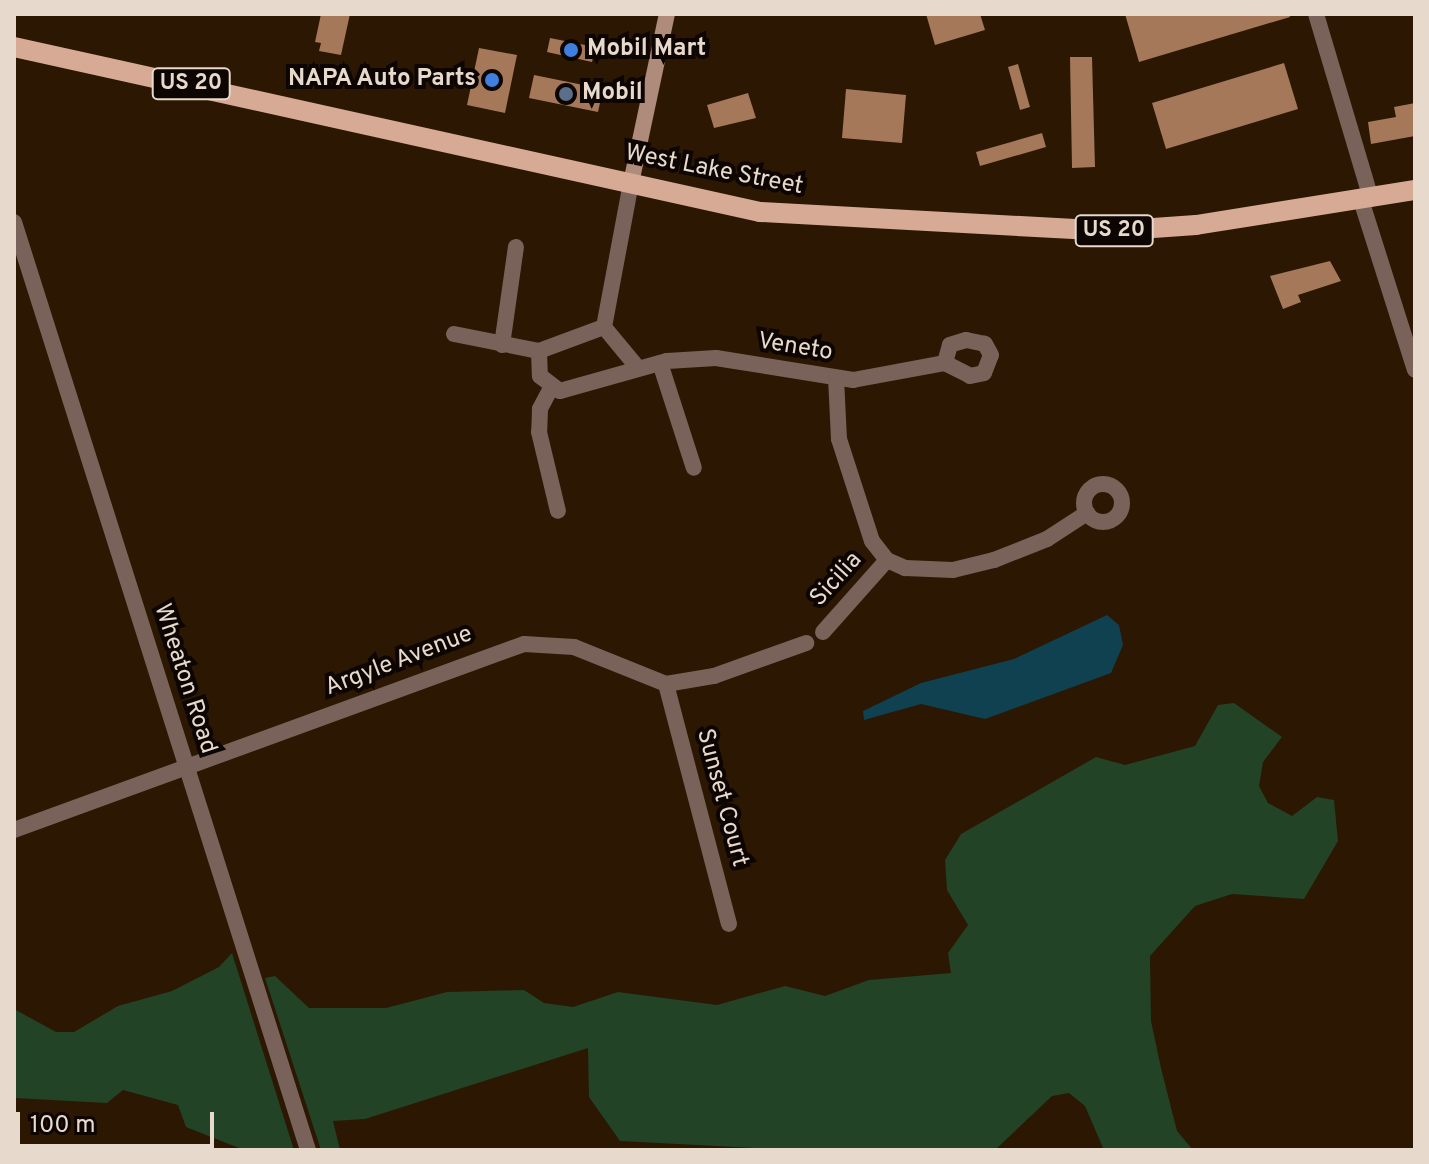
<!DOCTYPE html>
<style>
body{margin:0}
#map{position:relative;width:1429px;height:1164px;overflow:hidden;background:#2b1702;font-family:Overpass,sans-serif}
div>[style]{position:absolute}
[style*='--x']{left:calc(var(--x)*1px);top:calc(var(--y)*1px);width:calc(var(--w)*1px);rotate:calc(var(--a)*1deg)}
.green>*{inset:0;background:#224325}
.water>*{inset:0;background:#0f4150}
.building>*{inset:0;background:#a47858}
.street>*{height:16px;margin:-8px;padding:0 8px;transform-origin:8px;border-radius:8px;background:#786259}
.street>.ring{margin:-8px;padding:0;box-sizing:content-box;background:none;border:16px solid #786259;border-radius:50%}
.secondary>*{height:16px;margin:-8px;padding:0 8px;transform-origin:8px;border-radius:8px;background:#ae8b7b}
.primary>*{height:20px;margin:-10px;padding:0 10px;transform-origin:10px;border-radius:10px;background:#d7aa96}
.dots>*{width:22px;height:22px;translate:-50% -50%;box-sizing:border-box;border:4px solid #0d0501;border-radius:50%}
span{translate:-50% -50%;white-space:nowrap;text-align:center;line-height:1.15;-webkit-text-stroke:8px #0d0501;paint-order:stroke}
.shield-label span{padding:2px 6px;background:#0d0501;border:2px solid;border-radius:6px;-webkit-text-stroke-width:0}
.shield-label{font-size:22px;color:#e7d9cc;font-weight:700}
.poi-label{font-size:24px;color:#e7d9cc;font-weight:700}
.left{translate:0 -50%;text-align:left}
.right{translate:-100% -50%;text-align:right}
.street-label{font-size:24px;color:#e7d9cc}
.frame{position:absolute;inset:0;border:16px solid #e7d9cc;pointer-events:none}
.scale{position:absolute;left:16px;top:1112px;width:198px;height:36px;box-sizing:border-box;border:4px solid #e7d9cc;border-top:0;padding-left:10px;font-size:24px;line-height:28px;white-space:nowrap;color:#e7d9cc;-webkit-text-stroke:6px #0d0501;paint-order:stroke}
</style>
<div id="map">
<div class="green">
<i style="clip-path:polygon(1234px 703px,1282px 737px,1263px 762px,1259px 786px,1268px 803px,1292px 816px,1317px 797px,1334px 800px,1338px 841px,1304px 899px,1232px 894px,1195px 906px,1150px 956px,1151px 1021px,1161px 1068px,1177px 1131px,1193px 1150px,1104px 1150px,1085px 1106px,1069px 1093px,1052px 1096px,995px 1150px,794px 1150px,620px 1141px,589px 1097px,588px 1048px,365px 1119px,333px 1121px,340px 1150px,321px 1150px,265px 978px,275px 976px,309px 1008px,386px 1008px,447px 992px,524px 990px,544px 1003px,573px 1007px,618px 992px,717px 1005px,785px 986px,825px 996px,869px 980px,951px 973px,948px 953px,968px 925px,947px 890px,945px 860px,961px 834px,1096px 757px,1125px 765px,1195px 746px,1218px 705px)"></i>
<i style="clip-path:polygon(232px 953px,294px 1150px,244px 1150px,186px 1127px,178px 1105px,123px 1090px,107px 1103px,14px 1098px,14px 1009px,56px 1032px,74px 1032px,118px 1006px,172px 991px,219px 967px)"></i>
</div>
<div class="water">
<i style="clip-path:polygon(1107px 615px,1119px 625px,1123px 645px,1111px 673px,985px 719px,921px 704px,864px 720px,863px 711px,921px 683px,1014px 659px)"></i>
</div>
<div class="building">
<i style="clip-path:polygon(321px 14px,350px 14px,341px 55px,319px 51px,321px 43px,315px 42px)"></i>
<i style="clip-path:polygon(926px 14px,980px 14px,985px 30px,935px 45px)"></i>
<i style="clip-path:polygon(1125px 14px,1289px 14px,1290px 17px,1139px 62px)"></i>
<i style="clip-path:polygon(550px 38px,595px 47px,592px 62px,547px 52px)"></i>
<i style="clip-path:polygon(479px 48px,517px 55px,505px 113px,467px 105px)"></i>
<i style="clip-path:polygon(1070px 57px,1092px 57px,1095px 167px,1072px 168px)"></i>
<i style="clip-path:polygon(1284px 63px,1298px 109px,1166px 149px,1152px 103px)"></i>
<i style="clip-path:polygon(1018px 64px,1030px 107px,1020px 110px,1008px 67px)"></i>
<i style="clip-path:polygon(534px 75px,603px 89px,598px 112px,529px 98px)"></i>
<i style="clip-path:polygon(846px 89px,906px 95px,902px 143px,842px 138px)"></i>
<i style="clip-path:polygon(748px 93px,756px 118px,714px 128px,707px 105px)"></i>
<i style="clip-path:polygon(1415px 103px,1415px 136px,1371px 144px,1368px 122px,1396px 117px,1394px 107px)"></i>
<i style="clip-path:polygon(1042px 133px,1046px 147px,980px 166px,976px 152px)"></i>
<i style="clip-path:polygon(1330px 261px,1341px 281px,1298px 295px,1301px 302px,1283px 309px,1270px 276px)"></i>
</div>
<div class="street">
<i style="--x:1316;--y:14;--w:193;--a:73.4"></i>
<i style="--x:1361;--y:200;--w:178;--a:72.4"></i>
<i style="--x:14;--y:222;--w:973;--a:72.42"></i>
<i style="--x:604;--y:327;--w:147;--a:-79.4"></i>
<i style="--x:604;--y:327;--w:53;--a:50.3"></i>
<i style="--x:454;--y:334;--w:87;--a:11.3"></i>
<i style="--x:539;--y:351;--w:25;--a:88"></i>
<i style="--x:540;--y:376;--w:25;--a:37"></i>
<i style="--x:560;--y:391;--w:111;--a:-15.7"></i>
<i style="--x:667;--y:361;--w:49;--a:-3.5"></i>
<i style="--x:716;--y:358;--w:139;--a:9.1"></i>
<i style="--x:853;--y:380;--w:94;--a:-10.5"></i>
<i style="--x:945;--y:363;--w:28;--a:27"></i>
<i style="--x:970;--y:376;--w:14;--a:-12"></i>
<i style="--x:984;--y:373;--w:19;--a:-69"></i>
<i style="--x:991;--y:355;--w:13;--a:-119"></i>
<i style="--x:985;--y:344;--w:19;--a:-168"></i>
<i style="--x:966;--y:340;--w:17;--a:163"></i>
<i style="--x:950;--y:345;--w:19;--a:106"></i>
<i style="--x:502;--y:345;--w:99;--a:-81.9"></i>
<i style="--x:539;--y:351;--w:69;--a:-20.3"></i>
<i style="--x:660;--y:363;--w:110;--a:72.1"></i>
<i style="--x:836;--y:378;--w:61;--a:87.2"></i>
<i style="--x:839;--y:439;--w:107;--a:72.1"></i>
<i style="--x:872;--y:541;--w:24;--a:52"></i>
<i style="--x:887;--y:560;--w:20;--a:24"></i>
<i style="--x:905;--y:568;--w:48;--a:2.4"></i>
<i style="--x:953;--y:570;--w:42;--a:-13.7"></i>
<i style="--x:994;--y:560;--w:57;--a:-21.6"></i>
<i style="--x:1047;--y:539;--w:48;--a:-33"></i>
<i style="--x:551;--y:388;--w:24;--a:118"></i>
<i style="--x:540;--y:409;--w:23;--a:92"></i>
<i style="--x:539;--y:432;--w:81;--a:76.5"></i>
<i class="ring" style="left:1084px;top:484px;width:22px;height:22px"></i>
<i style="--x:823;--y:632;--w:96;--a:-48.4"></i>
<i style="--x:666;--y:684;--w:248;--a:75.3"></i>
<i style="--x:14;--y:830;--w:543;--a:-20.04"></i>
<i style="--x:524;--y:644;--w:50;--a:3.4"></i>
<i style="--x:574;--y:647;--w:99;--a:21.9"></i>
<i style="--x:666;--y:684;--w:49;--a:-9.5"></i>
<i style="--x:714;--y:676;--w:98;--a:-19.7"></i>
</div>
<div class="secondary">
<i style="--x:631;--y:183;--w:173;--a:-78"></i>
</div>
<div class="primary">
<i style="--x:14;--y:47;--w:764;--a:12.47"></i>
<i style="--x:760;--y:212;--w:352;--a:3.1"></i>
<i style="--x:1111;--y:231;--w:85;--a:-4"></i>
<i style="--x:1196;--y:225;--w:222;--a:-9.1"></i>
</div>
<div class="dots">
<i style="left:571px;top:50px;background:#3f7fe0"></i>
<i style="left:492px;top:80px;background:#3f7fe0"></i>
<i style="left:566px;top:94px;background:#5c6f8a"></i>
</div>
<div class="shield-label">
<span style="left:191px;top:84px">US 20</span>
<span style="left:1114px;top:231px">US 20</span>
</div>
<div class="poi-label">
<span class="left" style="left:587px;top:50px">Mobil Mart</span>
<span class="right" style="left:476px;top:80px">NAPA Auto Parts</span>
<span class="left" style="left:582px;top:94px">Mobil</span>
</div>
<div class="street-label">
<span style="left:714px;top:171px;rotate:11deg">West Lake Street</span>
<span style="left:795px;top:348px;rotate:9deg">Veneto</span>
<span style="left:837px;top:580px;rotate:-48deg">Sicilia</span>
<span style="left:399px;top:662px;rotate:-21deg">Argyle Avenue</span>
<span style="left:184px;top:679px;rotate:72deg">Wheaton Road</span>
<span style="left:721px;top:798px;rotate:75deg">Sunset Court</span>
</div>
<div class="frame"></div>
<div class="scale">100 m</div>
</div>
